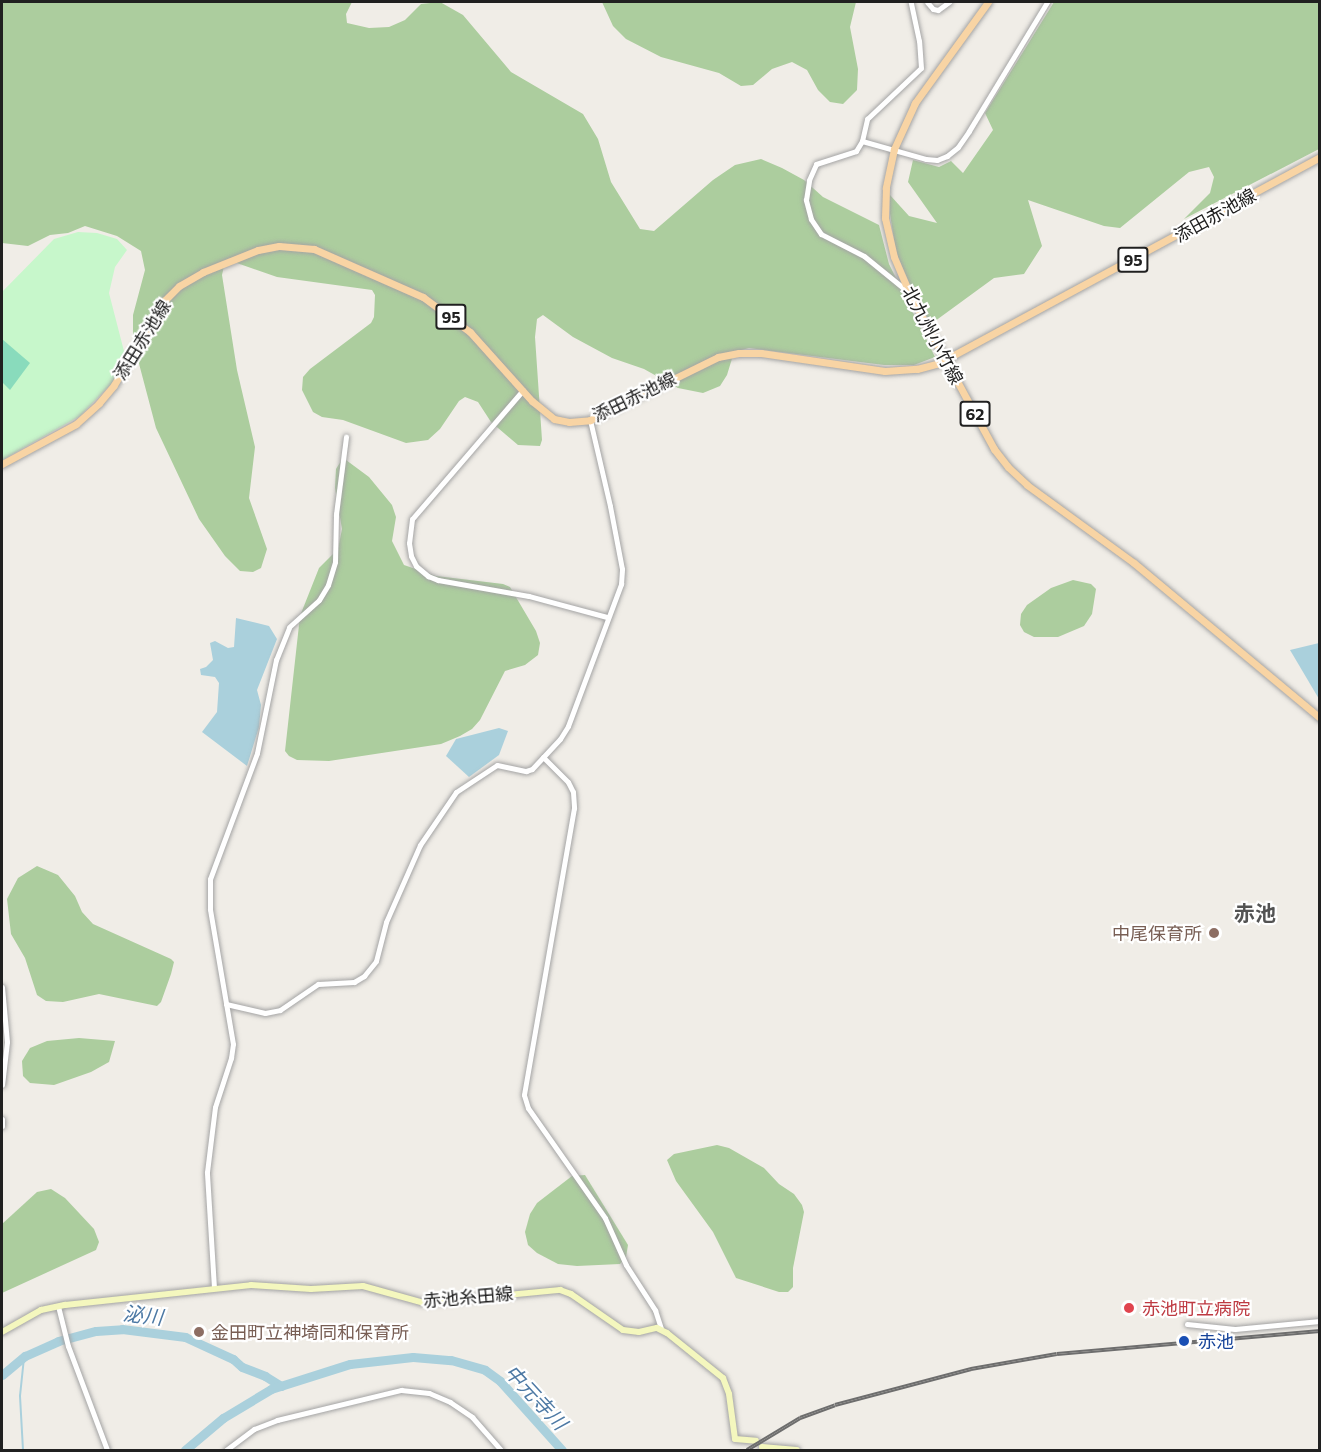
<!DOCTYPE html>
<meta charset="utf-8">
<style>
body{margin:0}
#map{position:relative;width:1321px;height:1452px;overflow:hidden;background:#f0ede7;font-family:Commissioner,"Noto Sans JP",sans-serif}
div>[style]{position:absolute}
[style*='--x']{left:calc(var(--x)*1px);top:calc(var(--y)*1px);width:calc(var(--w)*1px);rotate:calc(var(--a)*1deg)}
.forest>*{inset:0;background:#accd9e}
.park>*{inset:0;background:#c7f7cb}
.pitch>*{inset:0;background:#89dbbc}
.water>*{inset:0;background:#aad0dc}
.stream>*{height:1.5px;margin:-0.75px;padding:0 0.75px;transform-origin:0.75px;border-radius:0.75px;background:#aad0dc}
.river>*{height:9px;margin:-4.5px;padding:0 4.5px;transform-origin:4.5px;border-radius:4.5px;background:#aad0dc}
.roads{filter:drop-shadow(0 0 2px #a4a4a4) drop-shadow(0 0 2px #a4a4a4)}
.tertiary>*{height:5px;margin:-2.5px;padding:0 2.5px;transform-origin:2.5px;border-radius:2.5px;background:#fff}
.secondary>*{height:6px;margin:-3px;padding:0 3px;transform-origin:3px;border-radius:3px;background:#f4f7be}
.primary>*{height:7px;margin:-3.5px;padding:0 3.5px;transform-origin:3.5px;border-radius:3.5px;background:#f8d4a4}
.rail>*{height:4px;margin-top:-2px;transform-origin:0;background:repeating-linear-gradient(90deg,#fff 0 4.5px,#6e6e6e 0 9px);box-sizing:border-box;border-block:2px solid #6e6e6e}
.dots>*{width:16px;height:16px;translate:-50% -50%;box-sizing:border-box;border:3px solid #fff;border-radius:50%}
span{translate:-50% -50%;white-space:nowrap;text-align:center;line-height:1.15;-webkit-text-stroke:4.5px #fff;paint-order:stroke}
.shield-label span{padding:2px 4px;background:#fff;border:2px solid;border-radius:4px;-webkit-text-stroke-width:0}
.shield-label{font-size:16px;color:#202020;font-weight:700}
.street-label{font-size:18px;color:#202020}
.education-label{font-size:18px;color:#785e54}
.right{translate:-100% -50%;text-align:right}
.left{translate:0 -50%;text-align:left}
.health-label{font-size:18px;color:#be3a42}
.transit-label{font-size:18px;color:#164399}
.water-label{font-size:20px;color:#4d79a4;font-style:italic}
.quarter-label{font-size:21px;color:#535353;font-weight:700}
.frame{position:absolute;inset:0;border:3px solid #202020;pointer-events:none}
</style>
<div id="map">
<div class="forest">
<i style="clip-path:polygon(2px 2px,352px 2px,346px 14px,347px 23px,369px 28px,389px 27px,405px 20px,421px 4px,440px 2px,463px 15px,511px 72px,583px 114px,598px 139px,611px 182px,640px 229px,654px 231px,713px 180px,735px 165px,761px 159px,782px 168px,804px 180px,823px 197px,879px 225px,889px 264px,935px 357px,914px 365px,884px 365px,749px 348px,734px 352px,727px 375px,720px 386px,703px 393px,678px 388px,644px 369px,612px 358px,573px 337px,543px 315px,537px 319px,535px 337px,542px 440px,540px 446px,518px 445px,491px 422px,478px 402px,465px 397px,459px 401px,440px 429px,428px 440px,406px 443px,343px 420px,322px 417px,313px 412px,302px 390px,303px 377px,310px 369px,371px 323px,374px 317px,375px 295px,372px 290px,277px 277px,234px 262px,224px 266px,222px 275px,237px 370px,255px 447px,249px 498px,267px 549px,261px 568px,253px 572px,240px 571px,225px 556px,199px 519px,156px 428px,133px 341px,133px 315px,145px 270px,141px 251px,117px 236px,85px 226px,68px 233px,50px 235px,28px 246px,2px 243px)"></i>
<i style="clip-path:polygon(602px 2px,856px 2px,850px 27px,858px 69px,857px 90px,843px 104px,830px 102px,818px 90px,807px 70px,792px 62px,772px 69px,753px 85px,741px 86px,719px 73px,661px 57px,626px 39px,613px 26px)"></i>
<i style="clip-path:polygon(1054px 2px,1319px 2px,1319px 149px,1184px 219px,1210px 193px,1214px 177px,1209px 167px,1189px 172px,1120px 228px,1104px 226px,1028px 200px,1042px 246px,1024px 274px,994px 278px,931px 324px,912px 290px,896px 252px,890px 214px,890px 195px,909px 216px,937px 223px,908px 182px,913px 160px,939px 167px,951px 161px,963px 173px,993px 130px,985px 113px)"></i>
<i style="clip-path:polygon(346px 460px,369px 477px,392px 505px,396px 517px,392px 541px,404px 565px,436px 576px,503px 584px,510px 587px,536px 631px,540px 643px,538px 655px,525px 665px,505px 671px,480px 720px,472px 729px,460px 736px,441px 744px,329px 761px,297px 760px,289px 756px,285px 751px,300px 616px,319px 568px,338px 549px,342px 529px,335px 488px,336px 469px,341px 461px)"></i>
<i style="clip-path:polygon(1073px 580px,1091px 584px,1096px 589px,1092px 614px,1084px 626px,1058px 637px,1034px 637px,1024px 632px,1020px 625px,1021px 614px,1027px 605px,1051px 588px)"></i>
<i style="clip-path:polygon(37px 866px,58px 875px,75px 896px,82px 912px,93px 924px,171px 959px,174px 962px,171px 974px,161px 1002px,157px 1006px,99px 994px,63px 1002px,46px 1001px,37px 995px,25px 958px,11px 934px,7px 899px,18px 878px)"></i>
<i style="clip-path:polygon(79px 1038px,115px 1041px,109px 1062px,91px 1072px,54px 1085px,30px 1083px,23px 1076px,22px 1061px,30px 1048px,47px 1041px)"></i>
<i style="clip-path:polygon(717px 1145px,729px 1148px,764px 1168px,779px 1184px,794px 1194px,802px 1205px,804px 1212px,793px 1268px,793px 1287px,788px 1292px,779px 1292px,736px 1278px,713px 1232px,676px 1181px,667px 1160px,674px 1154px)"></i>
<i style="clip-path:polygon(585px 1175px,628px 1245px,626px 1257px,620px 1264px,577px 1266px,558px 1264px,537px 1253px,528px 1245px,525px 1232px,530px 1214px,537px 1203px,572px 1176px)"></i>
<i style="clip-path:polygon(51px 1189px,65px 1198px,94px 1229px,99px 1242px,96px 1250px,2px 1293px,2px 1224px,37px 1192px)"></i>
</div>
<div class="park">
<i style="clip-path:polygon(78px 232px,97px 233px,117px 239px,127px 250px,115px 267px,109px 293px,126px 359px,111px 384px,80px 416px,2px 460px,2px 292px,54px 239px)"></i>
</div>
<div class="pitch">
<i style="clip-path:polygon(2px 339px,30px 363px,10px 390px,2px 382px)"></i>
</div>
<div class="water">
<i style="clip-path:polygon(236px 618px,269px 626px,277px 639px,257px 690px,261px 705px,259px 727px,247px 766px,202px 732px,217px 712px,219px 683px,215px 677px,201px 675px,200px 669px,206px 667px,213px 660px,210px 643px,215px 641px,228px 648px,234px 647px)"></i>
<i style="clip-path:polygon(1319px 643px,1320px 643px,1319px 699px,1290px 650px)"></i>
<i style="clip-path:polygon(499px 728px,508px 731px,499px 755px,469px 777px,446px 756px,456px 739px)"></i>
</div>
<div class="stream">
<i style="--x:23;--y:1450;--w:54;--a:-93.2"></i>
<i style="--x:20;--y:1396;--w:38;--a:-84"></i>
</div>
<div class="river">
<i style="--x:2;--y:1375;--w:30;--a:-40"></i>
<i style="--x:25;--y:1356;--w:36;--a:-24"></i>
<i style="--x:58;--y:1341;--w:39;--a:-15"></i>
<i style="--x:96;--y:1331;--w:26;--a:-4"></i>
<i style="--x:122;--y:1329;--w:64;--a:7.2"></i>
<i style="--x:185;--y:1337;--w:53;--a:24.6"></i>
<i style="--x:233;--y:1359;--w:12;--a:42"></i>
<i style="--x:242;--y:1367;--w:25;--a:21"></i>
<i style="--x:265;--y:1376;--w:19;--a:32"></i>
<i style="--x:185;--y:1450;--w:50;--a:-40.1"></i>
<i style="--x:223;--y:1418;--w:56;--a:-31.1"></i>
<i style="--x:271;--y:1389;--w:83;--a:-17.6"></i>
<i style="--x:350;--y:1364;--w:63;--a:-6.3"></i>
<i style="--x:413;--y:1357;--w:38;--a:5"></i>
<i style="--x:451;--y:1360;--w:35;--a:16"></i>
<i style="--x:485;--y:1370;--w:19;--a:36"></i>
<i style="--x:500;--y:1381;--w:93;--a:48.1"></i>
</div>
<div class="roads">
<div class="tertiary">
<i style="--x:927;--y:2;--w:9;--a:49"></i>
<i style="--x:933;--y:9;--w:5;--a:11"></i>
<i style="--x:938;--y:10;--w:14;--a:-36"></i>
<i style="--x:862;--y:141;--w:66;--a:15.7"></i>
<i style="--x:926;--y:159;--w:11;--a:5"></i>
<i style="--x:937;--y:160;--w:11;--a:-22"></i>
<i style="--x:947;--y:156;--w:14;--a:-39"></i>
<i style="--x:958;--y:147;--w:19;--a:-55"></i>
<i style="--x:969;--y:131;--w:151;--a:-58.8"></i>
<i style="--x:907;--y:291;--w:55;--a:-140.9"></i>
<i style="--x:864;--y:256;--w:48;--a:-152.9"></i>
<i style="--x:821;--y:234;--w:18;--a:-124"></i>
<i style="--x:811;--y:219;--w:20;--a:-105"></i>
<i style="--x:806;--y:200;--w:20;--a:-81"></i>
<i style="--x:809;--y:180;--w:17;--a:-66"></i>
<i style="--x:816;--y:164;--w:42;--a:-18"></i>
<i style="--x:856;--y:151;--w:12;--a:-59"></i>
<i style="--x:862;--y:141;--w:23;--a:-77"></i>
<i style="--x:867;--y:119;--w:74;--a:-43.4"></i>
<i style="--x:921;--y:68;--w:27;--a:-94"></i>
<i style="--x:919;--y:41;--w:40;--a:-102"></i>
<i style="--x:523;--y:390;--w:170;--a:130.7"></i>
<i style="--x:412;--y:519;--w:24;--a:97"></i>
<i style="--x:409;--y:543;--w:13;--a:81"></i>
<i style="--x:411;--y:556;--w:11;--a:63"></i>
<i style="--x:416;--y:566;--w:16;--a:40"></i>
<i style="--x:428;--y:576;--w:11;--a:22"></i>
<i style="--x:438;--y:580;--w:92;--a:10"></i>
<i style="--x:529;--y:596;--w:81;--a:15.1"></i>
<i style="--x:543;--y:757;--w:35;--a:45"></i>
<i style="--x:568;--y:782;--w:11;--a:63"></i>
<i style="--x:573;--y:792;--w:16;--a:86"></i>
<i style="--x:574;--y:808;--w:291;--a:99.9"></i>
<i style="--x:524;--y:1095;--w:14;--a:73"></i>
<i style="--x:528;--y:1108;--w:134;--a:55"></i>
<i style="--x:605;--y:1218;--w:51;--a:65.9"></i>
<i style="--x:626;--y:1265;--w:54;--a:57.2"></i>
<i style="--x:655;--y:1310;--w:20;--a:72"></i>
<i style="--x:2;--y:987;--w:55;--a:84.8"></i>
<i style="--x:7;--y:1042;--w:43;--a:96.6"></i>
<i style="--x:226;--y:1004;--w:40;--a:13"></i>
<i style="--x:265;--y:1013;--w:15;--a:-11"></i>
<i style="--x:280;--y:1010;--w:46;--a:-34.4"></i>
<i style="--x:318;--y:984;--w:36;--a:-3"></i>
<i style="--x:354;--y:982;--w:12;--a:-31"></i>
<i style="--x:364;--y:976;--w:19;--a:-51"></i>
<i style="--x:376;--y:961;--w:40;--a:-75.6"></i>
<i style="--x:386;--y:922;--w:84;--a:-66.2"></i>
<i style="--x:420;--y:845;--w:64;--a:-55.8"></i>
<i style="--x:456;--y:792;--w:49;--a:-33.4"></i>
<i style="--x:497;--y:765;--w:30;--a:12"></i>
<i style="--x:526;--y:771;--w:6;--a:-18"></i>
<i style="--x:532;--y:769;--w:41;--a:-47"></i>
<i style="--x:560;--y:739;--w:15;--a:-58"></i>
<i style="--x:568;--y:726;--w:152;--a:-69.5"></i>
<i style="--x:621;--y:584;--w:15;--a:-86"></i>
<i style="--x:622;--y:569;--w:64;--a:-100.8"></i>
<i style="--x:610;--y:506;--w:88;--a:-103.1"></i>
<i style="--x:2;--y:1119;--w:7;--a:90"></i>
<i style="--x:214;--y:1288;--w:116;--a:-93.5"></i>
<i style="--x:207;--y:1172;--w:65;--a:-83"></i>
<i style="--x:215;--y:1107;--w:52;--a:-71.9"></i>
<i style="--x:231;--y:1058;--w:14;--a:-82"></i>
<i style="--x:233;--y:1044;--w:137;--a:-99.7"></i>
<i style="--x:210;--y:909;--w:30;--a:-90"></i>
<i style="--x:210;--y:879;--w:134;--a:-69.5"></i>
<i style="--x:257;--y:753;--w:95;--a:-78.5"></i>
<i style="--x:276;--y:660;--w:35;--a:-68"></i>
<i style="--x:289;--y:627;--w:40;--a:-42"></i>
<i style="--x:319;--y:600;--w:17;--a:-59"></i>
<i style="--x:328;--y:585;--w:24;--a:-73"></i>
<i style="--x:335;--y:562;--w:48;--a:-88.8"></i>
<i style="--x:336;--y:514;--w:78;--a:-82.6"></i>
<i style="--x:58;--y:1306;--w:41;--a:76"></i>
<i style="--x:68;--y:1346;--w:111;--a:69.4"></i>
<i style="--x:1187;--y:1324;--w:48;--a:5.9"></i>
<i style="--x:1235;--y:1329;--w:85;--a:-5.4"></i>
<i style="--x:226;--y:1450;--w:35;--a:-37"></i>
<i style="--x:254;--y:1429;--w:25;--a:-21"></i>
<i style="--x:277;--y:1420;--w:128;--a:-13.6"></i>
<i style="--x:401;--y:1390;--w:28;--a:6"></i>
<i style="--x:429;--y:1393;--w:23;--a:23"></i>
<i style="--x:450;--y:1402;--w:27;--a:34"></i>
<i style="--x:472;--y:1417;--w:44;--a:48.7"></i>
</div>
<div class="secondary">
<i style="--x:2;--y:1332;--w:45;--a:-29.4"></i>
<i style="--x:41;--y:1310;--w:25;--a:-12"></i>
<i style="--x:65;--y:1305;--w:187;--a:-6.1"></i>
<i style="--x:251;--y:1285;--w:60;--a:3.8"></i>
<i style="--x:311;--y:1289;--w:52;--a:-3.3"></i>
<i style="--x:363;--y:1286;--w:63;--a:15.6"></i>
<i style="--x:424;--y:1303;--w:137;--a:-5.5"></i>
<i style="--x:560;--y:1290;--w:12;--a:20"></i>
<i style="--x:571;--y:1294;--w:63;--a:34.7"></i>
<i style="--x:623;--y:1330;--w:16;--a:7"></i>
<i style="--x:639;--y:1332;--w:18;--a:-13"></i>
<i style="--x:657;--y:1328;--w:11;--a:27"></i>
<i style="--x:667;--y:1333;--w:72;--a:38.8"></i>
<i style="--x:723;--y:1378;--w:17;--a:69"></i>
<i style="--x:729;--y:1394;--w:45;--a:82.4"></i>
<i style="--x:735;--y:1439;--w:21;--a:5"></i>
<i style="--x:762;--y:1447;--w:35;--a:5"></i>
</div>
<div class="primary">
<i style="--x:988;--y:2;--w:125;--a:125.9"></i>
<i style="--x:915;--y:103;--w:51;--a:114.5"></i>
<i style="--x:894;--y:149;--w:40;--a:102"></i>
<i style="--x:886;--y:188;--w:30;--a:92"></i>
<i style="--x:885;--y:218;--w:40;--a:77"></i>
<i style="--x:894;--y:257;--w:39;--a:67"></i>
<i style="--x:909;--y:293;--w:178;--a:61.4"></i>
<i style="--x:994;--y:449;--w:23;--a:52"></i>
<i style="--x:1008;--y:467;--w:26;--a:43"></i>
<i style="--x:1027;--y:485;--w:132;--a:36.1"></i>
<i style="--x:1134;--y:563;--w:242;--a:39.8"></i>
<i style="--x:2;--y:464;--w:84;--a:-28.4"></i>
<i style="--x:76;--y:424;--w:31;--a:-42"></i>
<i style="--x:99;--y:403;--w:23;--a:-50"></i>
<i style="--x:114;--y:385;--w:99;--a:-59"></i>
<i style="--x:165;--y:300;--w:20;--a:-45"></i>
<i style="--x:179;--y:286;--w:28;--a:-30"></i>
<i style="--x:203;--y:272;--w:59;--a:-21.8"></i>
<i style="--x:258;--y:250;--w:21;--a:-11"></i>
<i style="--x:279;--y:246;--w:35;--a:5"></i>
<i style="--x:314;--y:249;--w:119;--a:23.8"></i>
<i style="--x:423;--y:297;--w:59;--a:36.7"></i>
<i style="--x:470;--y:332;--w:93;--a:48.1"></i>
<i style="--x:532;--y:401;--w:28;--a:39"></i>
<i style="--x:554;--y:419;--w:15;--a:11"></i>
<i style="--x:569;--y:422;--w:21;--a:-5"></i>
<i style="--x:590;--y:420;--w:143;--a:-26.2"></i>
<i style="--x:718;--y:357;--w:21;--a:-11"></i>
<i style="--x:739;--y:353;--w:22;--a:0"></i>
<i style="--x:761;--y:353;--w:125;--a:8.3"></i>
<i style="--x:885;--y:371;--w:32;--a:-4"></i>
<i style="--x:917;--y:369;--w:23;--a:-15"></i>
<i style="--x:939;--y:363;--w:433;--a:-28.4"></i>
</div>
</div>
<div class="rail">
<i style="--x:747;--y:1450;--w:62;--a:-31.1"></i>
<i style="--x:800;--y:1418;--w:37;--a:-20"></i>
<i style="--x:835;--y:1405;--w:141;--a:-14.8"></i>
<i style="--x:971;--y:1369;--w:87;--a:-9.9"></i>
<i style="--x:1057;--y:1354;--w:264;--a:-5"></i>
</div>
<div class="dots">
<i style="left:1214px;top:933px;background:#8d6e63"></i>
<i style="left:1129px;top:1308px;background:#e0444e"></i>
<i style="left:199px;top:1332px;background:#8d6e63"></i>
<i style="left:1184px;top:1341px;background:#1a4fb4"></i>
</div>
<div class="shield-label">
<span style="left:1133px;top:260px">95</span>
<span style="left:451px;top:317px">95</span>
<span style="left:975px;top:414px">62</span>
</div>
<div class="street-label">
<span style="left:1215px;top:215px;rotate:-29deg">添田赤池線</span>
<span style="left:933px;top:335px;rotate:62deg">北九州小竹線</span>
<span style="left:142px;top:340px;rotate:-58deg">添田赤池線</span>
<span style="left:634px;top:397px;rotate:-26deg">添田赤池線</span>
<span style="left:468px;top:1297px;rotate:-5deg">赤池糸田線</span>
</div>
<div class="education-label">
<span class="right" style="left:1202px;top:933px">中尾保育所</span>
<span class="left" style="left:211px;top:1332px">金田町立神埼同和保育所</span>
</div>
<div class="health-label">
<span class="left" style="left:1142px;top:1308px">赤池町立病院</span>
</div>
<div class="transit-label">
<span class="left" style="left:1198px;top:1341px">赤池</span>
</div>
<div class="water-label">
<span style="left:143px;top:1315px;rotate:6deg">泌川</span>
<span style="left:536px;top:1397px;rotate:47deg">中元寺川</span>
</div>
<div class="quarter-label">
<span style="left:1255px;top:913px">赤池</span>
</div>
<div class="frame"></div>
</div>
